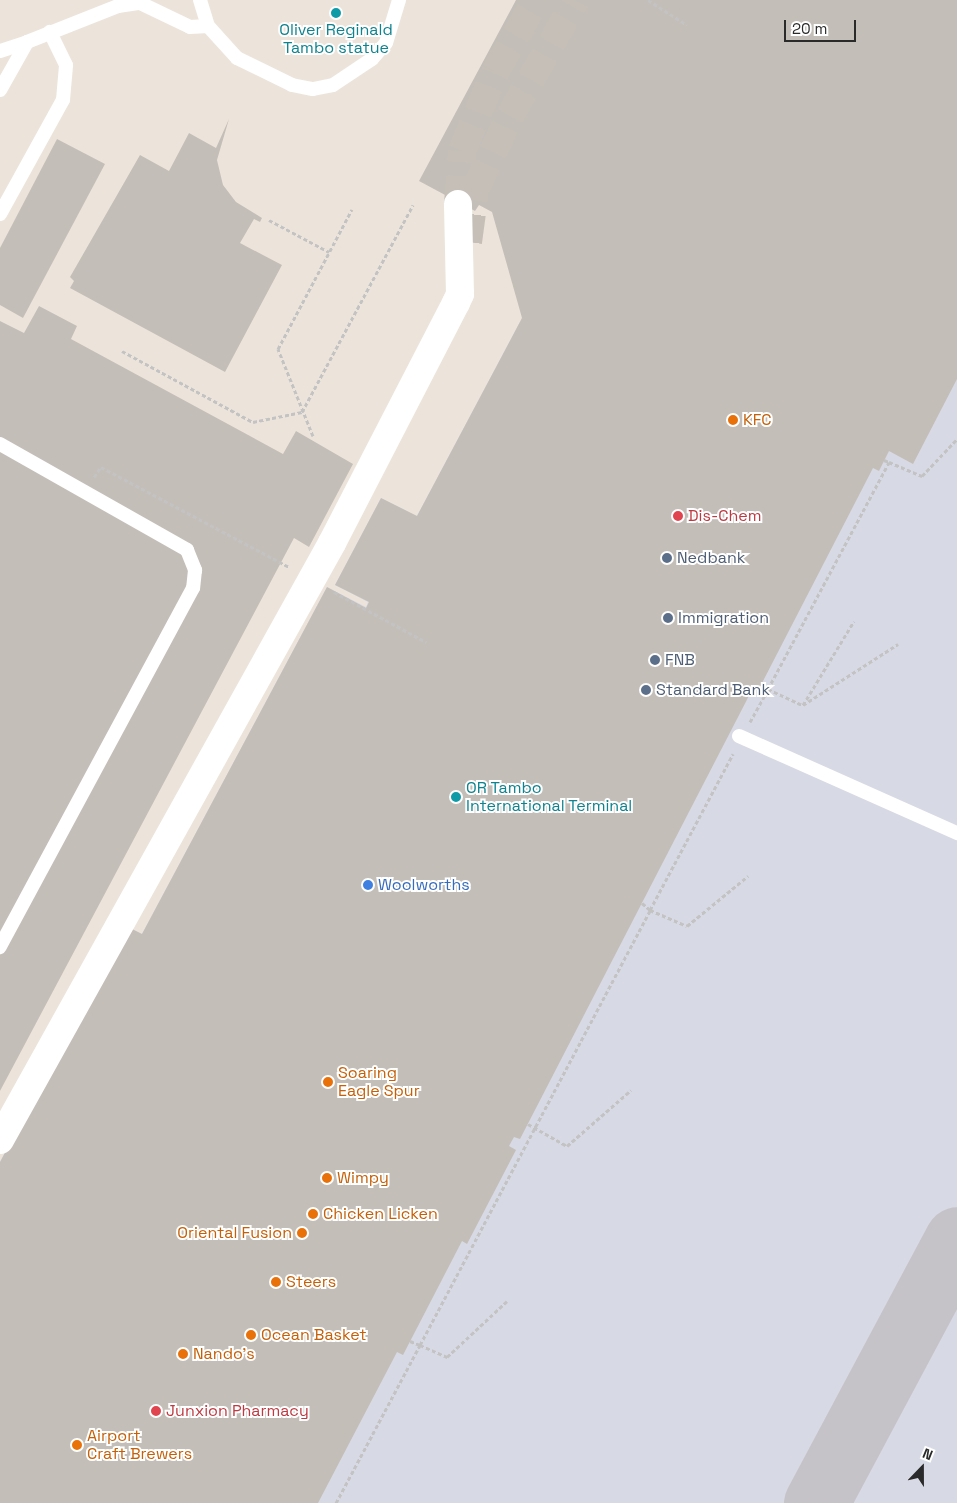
<!DOCTYPE html>
<style>
body{margin:0}
#map{position:relative;width:957px;height:1503px;overflow:hidden;background:#ece4db;font-family:"Space Grotesk",sans-serif}
div>[style]{position:absolute}
[style*='--x']{left:calc(var(--x)*1px);top:calc(var(--y)*1px);width:calc(var(--w)*1px);rotate:calc(var(--a)*1deg)}
.airport>*{inset:0;background:#d7d9e4}
.taxiway>*{height:65px;margin:-32.5px;padding:0 32.5px;transform-origin:32.5px;border-radius:32.5px;background:#c5c3c8}
.building>*{inset:0;background:#c4beb8}
.minor-tunnel>*{height:28px;margin-top:-14px;transform-origin:0;background:repeating-linear-gradient(90deg,#c5bfb8 0 28px,transparent 0 42px)}
.path>*{height:3px;margin-top:-1.5px;transform-origin:0;background:repeating-linear-gradient(90deg,#c3c3c3 0 4px,transparent 0 6.5px)}
.service>*{height:14px;margin:-7px;padding:0 7px;transform-origin:7px;border-radius:7px;background:#fff}
.minor>*{height:28px;margin:-14px;padding:0 14px;transform-origin:14px;border-radius:14px;background:#fff}
.dots>*{width:14px;height:14px;translate:-50% -50%;box-sizing:border-box;border:2px solid #fff;border-radius:50%}
span{translate:-50% -50%;white-space:nowrap;text-align:center;line-height:1.15;-webkit-text-stroke:4px #fff;paint-order:stroke}
.culture-label{font-size:16px;color:#0d838f}
.left{translate:0 -50%;text-align:left}
.food-label{font-size:16px;color:#c56008}
.right{translate:-100% -50%;text-align:right}
.health-label{font-size:16px;color:#be3a42}
.service-label{font-size:16px;color:#4e5e75}
.shop-label{font-size:16px;color:#366cbe}
.north{position:absolute;left:897px;top:1443px;width:50px;height:50px;-webkit-text-stroke:4px #fff;paint-order:stroke;rotate:22deg;font-size:14px;font-weight:700;line-height:20px;text-align:center;color:#2a2a2a}
.north::after{content:'';display:block;margin:auto;width:18px;height:22px;background:#2a2a2a;clip-path:polygon(50% 0,100% 100%,50% 72%,0 100%)}
.scale{position:absolute;left:784px;top:20px;width:72px;height:22px;box-sizing:border-box;border:2px solid #2a2a2a;border-top:0;padding-left:6px;font-size:15px;line-height:18px;white-space:nowrap;color:#2a2a2a;-webkit-text-stroke:4px #fff;paint-order:stroke}
</style>
<div id="map">
<div class="airport">
<i style="clip-path:polygon(957px 0,957px 1503px,0 1503px,0 1162px,126px 926px,142px 934px,327px 587px,366px 607px,368px 602px,335px 585px,381px 498px,417px 516px,522px 318px)"></i>
</div>
<div class="taxiway">
<i style="--x:816;--y:1503;--w:299;--a:-61.9"></i>
</div>
<div class="building">
<i style="clip-path:polygon(516px 0,957px 0,957px 379px,913px 464px,889px 451px,879px 471px,873px 468px,761px 685px,758px 691px,753px 688px,520px 1139px,514px 1137px,509px 1146px,516px 1150px,467px 1244px,462px 1241px,403px 1355px,397px 1352px,318px 1503px,0 1503px,0 1162px,126px 926px,142px 934px,327px 587px,366px 608px,369px 602px,335px 585px,381px 498px,417px 516px,522px 318px,492px 212px,479px 205px,475px 211px,419px 181px)"></i>
<i style="clip-path:polygon(229px 119px,217px 160px,223px 185px,236px 202px,262px 218px,260px 222px,254px 219px,240px 243px,282px 265px,225px 372px,70px 288px,74px 281px,70px 277px,140px 155px,169px 171px,189px 133px,216px 148px)"></i>
<i style="clip-path:polygon(57px 139px,105px 164px,23px 318px,0 305px,0 248px)"></i>
<i style="clip-path:polygon(39px 306px,77px 326px,71px 339px,283px 454px,296px 431px,353px 464px,309px 547px,294px 538px,0 1091px,0 321px,24px 333px)"></i>
</div>
<div class="minor-tunnel">
<i style="--x:458;--y:204;--w:53;--a:-85.7"></i>
<i style="--x:462;--y:151;--w:86;--a:-67.3"></i>
<i style="--x:495;--y:72;--w:83;--a:-60.3"></i>
<i style="--x:468;--y:242;--w:52;--a:-82.3"></i>
<i style="--x:475;--y:190;--w:82;--a:-64.7"></i>
<i style="--x:510;--y:116;--w:133;--a:-60.4"></i>
</div>
<div class="path">
<i style="--x:648;--y:0;--w:46;--a:32.7"></i>
<i style="--x:269;--y:220;--w:68;--a:28.1"></i>
<i style="--x:122;--y:351;--w:149;--a:28.5"></i>
<i style="--x:253;--y:422;--w:50;--a:-11.5"></i>
<i style="--x:302;--y:412;--w:235;--a:-61.8"></i>
<i style="--x:313;--y:436;--w:94;--a:-111.9"></i>
<i style="--x:278;--y:349;--w:158;--a:-62.1"></i>
<i style="--x:884;--y:460;--w:5;--a:22"></i>
<i style="--x:94;--y:477;--w:12;--a:-55"></i>
<i style="--x:101;--y:467;--w:213;--a:28"></i>
<i style="--x:334;--y:592;--w:105;--a:28.5"></i>
<i style="--x:761;--y:685;--w:8;--a:30"></i>
<i style="--x:768;--y:689;--w:257;--a:-61.9"></i>
<i style="--x:889;--y:462;--w:36;--a:23"></i>
<i style="--x:922;--y:476;--w:51;--a:-46.6"></i>
<i style="--x:803;--y:705;--w:113;--a:-32.7"></i>
<i style="--x:750;--y:722;--w:38;--a:-61"></i>
<i style="--x:768;--y:689;--w:38;--a:25"></i>
<i style="--x:803;--y:705;--w:98;--a:-58.7"></i>
<i style="--x:642;--y:903;--w:11;--a:41"></i>
<i style="--x:650;--y:910;--w:177;--a:-62"></i>
<i style="--x:528;--y:1124;--w:45;--a:29.4"></i>
<i style="--x:567;--y:1146;--w:85;--a:-41.2"></i>
<i style="--x:410;--y:1341;--w:11;--a:22"></i>
<i style="--x:420;--y:1345;--w:492;--a:-62.1"></i>
<i style="--x:650;--y:910;--w:40;--a:23.4"></i>
<i style="--x:687;--y:926;--w:79;--a:-39.3"></i>
<i style="--x:336;--y:1503;--w:179;--a:-62"></i>
<i style="--x:420;--y:1345;--w:30;--a:24"></i>
<i style="--x:447;--y:1357;--w:82;--a:-43"></i>
</div>
<div class="service">
<i style="--x:200;--y:0;--w:27;--a:73"></i>
<i style="--x:208;--y:26;--w:43;--a:47.8"></i>
<i style="--x:237;--y:58;--w:61;--a:26.1"></i>
<i style="--x:292;--y:85;--w:21;--a:11"></i>
<i style="--x:313;--y:89;--w:20;--a:-11"></i>
<i style="--x:333;--y:85;--w:47;--a:-33.7"></i>
<i style="--x:372;--y:59;--w:21;--a:-49"></i>
<i style="--x:386;--y:43;--w:45;--a:-73.2"></i>
<i style="--x:0;--y:51;--w:28;--a:-18"></i>
<i style="--x:0;--y:90;--w:55;--a:-60.6"></i>
<i style="--x:27;--y:42;--w:98;--a:-21.6"></i>
<i style="--x:118;--y:6;--w:22;--a:-8"></i>
<i style="--x:140;--y:3;--w:55;--a:25.6"></i>
<i style="--x:190;--y:27;--w:18;--a:-3"></i>
<i style="--x:0;--y:214;--w:130;--a:-61.1"></i>
<i style="--x:63;--y:100;--w:35;--a:-85"></i>
<i style="--x:66;--y:65;--w:37;--a:-116"></i>
<i style="--x:0;--y:444;--w:215;--a:29.5"></i>
<i style="--x:187;--y:550;--w:22;--a:68"></i>
<i style="--x:195;--y:570;--w:18;--a:96"></i>
<i style="--x:193;--y:588;--w:408;--a:118.3"></i>
<i style="--x:739;--y:736;--w:239;--a:24"></i>
</div>
<div class="minor">
<i style="--x:0;--y:1140;--w:683;--a:-60.92"></i>
<i style="--x:332;--y:543;--w:270;--a:-62.7"></i>
<i style="--x:456;--y:303;--w:10;--a:-66"></i>
<i style="--x:460;--y:294;--w:90;--a:-91.3"></i>
</div>
<div class="dots">
<i style="left:336px;top:13px;background:#0f9aa8"></i>
<i style="left:733px;top:420px;background:#e8710a"></i>
<i style="left:678px;top:516px;background:#e0444e"></i>
<i style="left:667px;top:558px;background:#5c6f8a"></i>
<i style="left:668px;top:618px;background:#5c6f8a"></i>
<i style="left:655px;top:660px;background:#5c6f8a"></i>
<i style="left:646px;top:690px;background:#5c6f8a"></i>
<i style="left:456px;top:797px;background:#0f9aa8"></i>
<i style="left:368px;top:885px;background:#3f7fe0"></i>
<i style="left:328px;top:1082px;background:#e8710a"></i>
<i style="left:327px;top:1178px;background:#e8710a"></i>
<i style="left:313px;top:1214px;background:#e8710a"></i>
<i style="left:302px;top:1233px;background:#e8710a"></i>
<i style="left:276px;top:1282px;background:#e8710a"></i>
<i style="left:251px;top:1335px;background:#e8710a"></i>
<i style="left:183px;top:1354px;background:#e8710a"></i>
<i style="left:156px;top:1411px;background:#e0444e"></i>
<i style="left:77px;top:1445px;background:#e8710a"></i>
</div>
<div class="culture-label">
<span style="left:336px;top:39px">Oliver Reginald<br>Tambo statue</span>
<span class="left" style="left:466px;top:797px">OR Tambo<br>International Terminal</span>
</div>
<div class="food-label">
<span class="left" style="left:743px;top:420px">KFC</span>
<span class="left" style="left:338px;top:1082px">Soaring<br>Eagle Spur</span>
<span class="left" style="left:337px;top:1178px">Wimpy</span>
<span class="left" style="left:323px;top:1214px">Chicken Licken</span>
<span class="right" style="left:292px;top:1233px">Oriental Fusion</span>
<span class="left" style="left:286px;top:1282px">Steers</span>
<span class="left" style="left:261px;top:1335px">Ocean Basket</span>
<span class="left" style="left:193px;top:1354px">Nando's</span>
<span class="left" style="left:87px;top:1445px">Airport<br>Craft Brewers</span>
</div>
<div class="health-label">
<span class="left" style="left:688px;top:516px">Dis-Chem</span>
<span class="left" style="left:166px;top:1411px">Junxion Pharmacy</span>
</div>
<div class="service-label">
<span class="left" style="left:677px;top:558px">Nedbank</span>
<span class="left" style="left:678px;top:618px">Immigration</span>
<span class="left" style="left:665px;top:660px">FNB</span>
<span class="left" style="left:656px;top:690px">Standard Bank</span>
</div>
<div class="shop-label">
<span class="left" style="left:378px;top:885px">Woolworths</span>
</div>
<div class="north">N</div>
<div class="scale">20 m</div>
</div>
